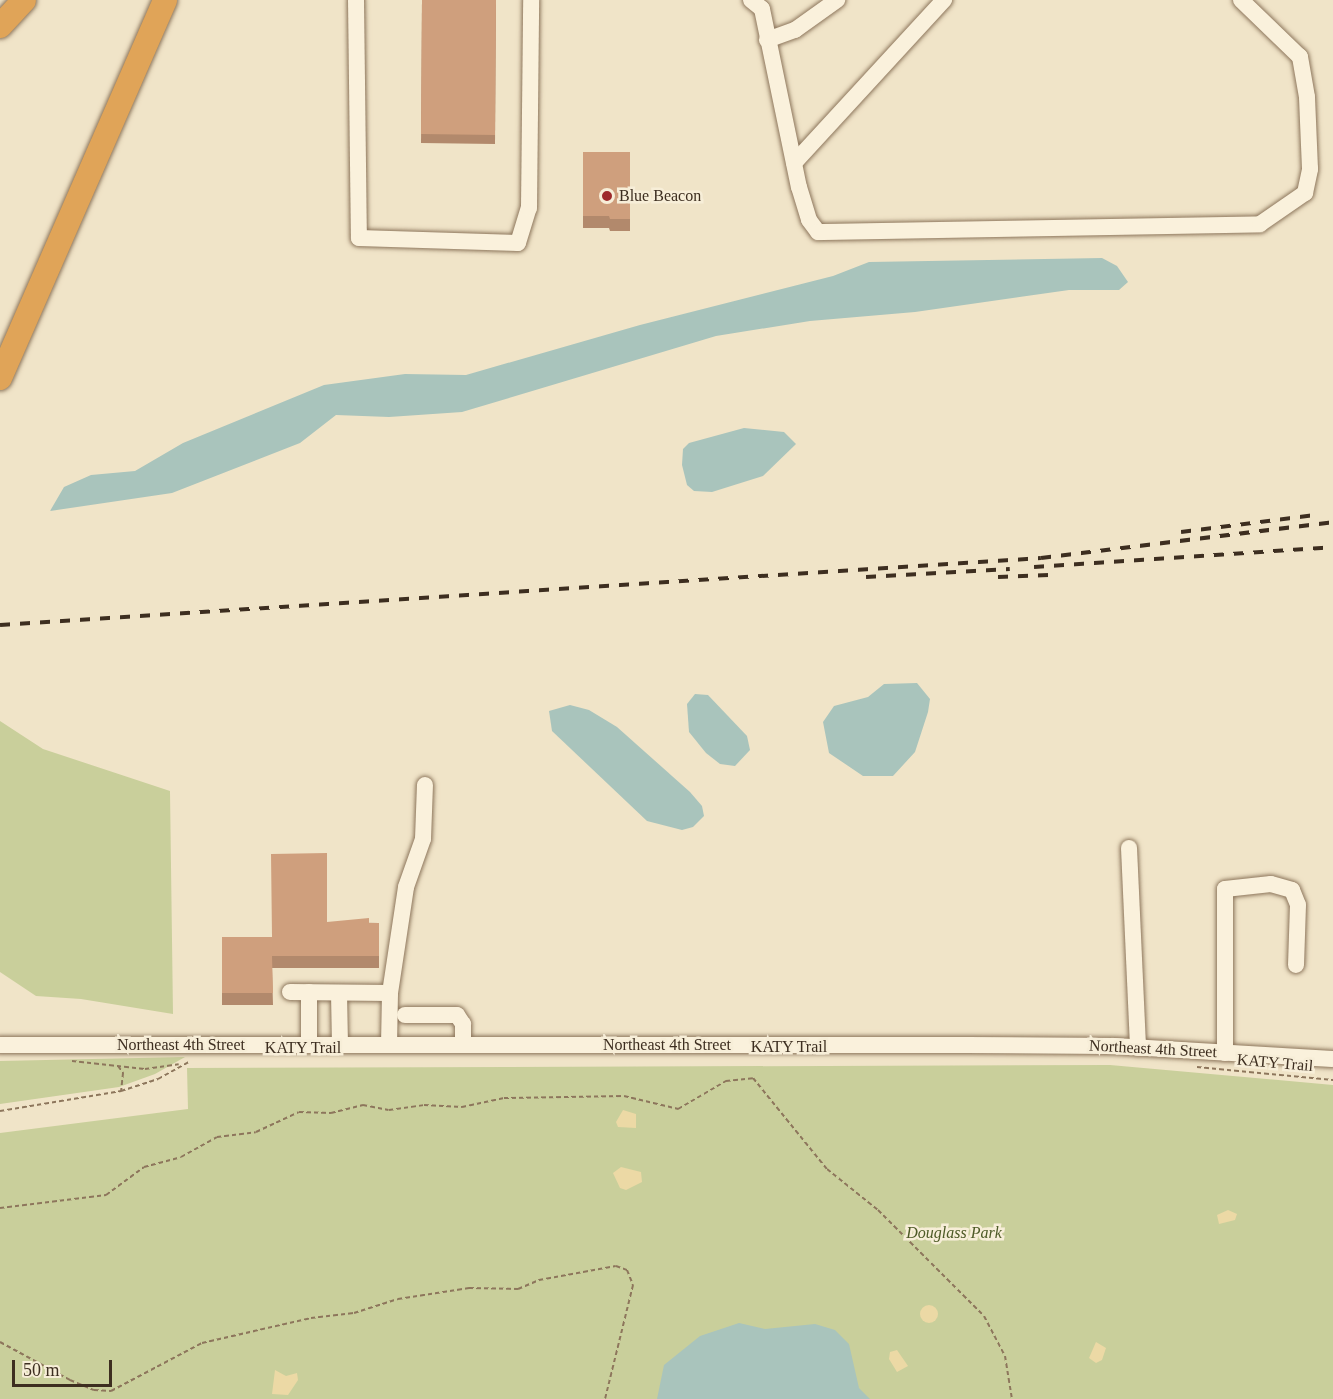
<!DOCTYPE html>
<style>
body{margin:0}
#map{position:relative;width:1333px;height:1399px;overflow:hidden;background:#f0e4c8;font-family:Georgia,serif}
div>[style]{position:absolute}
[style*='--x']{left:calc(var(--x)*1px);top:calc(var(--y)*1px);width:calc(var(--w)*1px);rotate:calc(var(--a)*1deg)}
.green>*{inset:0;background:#c9cf9b}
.sand>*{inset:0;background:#ecd9a5}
.round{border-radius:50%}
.water>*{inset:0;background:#a9c4bc}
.path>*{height:2px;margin-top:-1px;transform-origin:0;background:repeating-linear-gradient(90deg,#8d765c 0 4.5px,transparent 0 7.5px)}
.roads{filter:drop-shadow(0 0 2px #8d765c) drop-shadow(0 0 2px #8d765c)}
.minor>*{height:16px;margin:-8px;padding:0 8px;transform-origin:8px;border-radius:8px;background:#faf1dc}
.highway>*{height:24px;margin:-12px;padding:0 12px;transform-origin:12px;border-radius:12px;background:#e0a458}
.rail>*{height:4px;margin-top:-2px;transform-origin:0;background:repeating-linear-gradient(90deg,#3d2e20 0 10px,transparent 0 20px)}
.wall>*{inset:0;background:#b2896c}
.building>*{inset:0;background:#cf9f7d}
.dots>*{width:16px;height:16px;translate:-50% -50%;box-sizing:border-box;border:3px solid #f7eed8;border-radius:50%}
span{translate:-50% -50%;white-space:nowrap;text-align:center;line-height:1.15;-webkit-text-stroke:5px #f7eed8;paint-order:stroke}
.poi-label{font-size:16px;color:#3d2e20}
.left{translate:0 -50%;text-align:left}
.street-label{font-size:16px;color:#3d2e20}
.park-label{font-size:16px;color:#4d5a26;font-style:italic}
.scale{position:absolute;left:12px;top:1360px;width:100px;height:27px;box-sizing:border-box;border:3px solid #3d2e20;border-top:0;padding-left:8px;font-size:18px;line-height:21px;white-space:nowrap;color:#3d2e20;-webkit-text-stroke:4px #f7eed8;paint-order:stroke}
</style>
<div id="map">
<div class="green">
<i style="clip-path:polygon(0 721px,43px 749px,170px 791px,173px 1014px,81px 999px,36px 996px,0 972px)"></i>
<i style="clip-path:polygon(185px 1057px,155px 1074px,119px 1087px,0 1104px,0 1061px)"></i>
<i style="clip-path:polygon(1110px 1065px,1333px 1085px,1333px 1399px,0 1399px,0 1133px,188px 1109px,187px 1068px)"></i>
</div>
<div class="sand">
<i style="clip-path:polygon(623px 1110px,636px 1114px,636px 1128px,618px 1127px,616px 1122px)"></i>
<i style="clip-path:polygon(621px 1167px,641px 1172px,642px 1182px,626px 1190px,620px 1188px,613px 1173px)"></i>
<i style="clip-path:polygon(1228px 1210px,1237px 1214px,1235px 1220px,1219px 1224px,1217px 1215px)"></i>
<i class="round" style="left:920px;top:1305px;width:18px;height:18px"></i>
<i style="clip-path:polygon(1096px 1342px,1106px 1348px,1102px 1360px,1096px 1363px,1089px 1358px)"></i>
<i style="clip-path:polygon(897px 1350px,908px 1366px,897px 1372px,889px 1359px,890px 1352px)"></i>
<i style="clip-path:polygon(275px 1370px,286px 1376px,297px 1373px,298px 1380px,288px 1395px,272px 1394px)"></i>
</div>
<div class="water">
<i style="clip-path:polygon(1102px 258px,1117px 266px,1128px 282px,1119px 290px,1069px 290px,915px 312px,810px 321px,716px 336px,462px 412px,389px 417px,336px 415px,300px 443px,172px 493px,50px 511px,64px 487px,91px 475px,135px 471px,183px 443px,324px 385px,405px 374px,466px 375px,640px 325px,833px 276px,869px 262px)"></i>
<i style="clip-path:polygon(744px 428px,784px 432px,796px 444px,763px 476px,712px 492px,694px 491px,687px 485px,682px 465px,683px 449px,689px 443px)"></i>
<i style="clip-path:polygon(917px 683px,930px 699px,928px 712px,915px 752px,893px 776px,863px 776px,829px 753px,823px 722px,834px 706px,868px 697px,884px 684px)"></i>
<i style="clip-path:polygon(695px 694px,708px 695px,747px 736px,750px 750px,735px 766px,720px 764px,706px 753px,689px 732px,687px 704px)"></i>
<i style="clip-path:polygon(570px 705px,589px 710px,617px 727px,690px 792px,702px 806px,704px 816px,693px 827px,682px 830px,647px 821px,552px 731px,549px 711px)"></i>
<i style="clip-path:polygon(739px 1323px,765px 1329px,815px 1324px,835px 1330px,849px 1344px,859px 1388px,870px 1399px,657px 1399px,664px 1365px,700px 1336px)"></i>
</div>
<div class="path">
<i style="--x:72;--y:1061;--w:73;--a:6.3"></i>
<i style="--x:145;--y:1069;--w:34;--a:-8"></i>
<i style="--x:118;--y:1066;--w:9;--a:54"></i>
<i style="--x:123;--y:1073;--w:18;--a:96"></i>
<i style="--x:1197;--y:1067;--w:137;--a:5.5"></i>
<i style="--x:0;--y:1111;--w:123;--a:-9.4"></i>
<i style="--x:121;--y:1091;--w:39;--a:-18"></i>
<i style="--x:158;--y:1079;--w:37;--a:-29"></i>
<i style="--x:0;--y:1208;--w:107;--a:-7"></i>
<i style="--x:106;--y:1195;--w:47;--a:-36.4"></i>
<i style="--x:144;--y:1167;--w:38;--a:-15"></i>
<i style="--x:181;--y:1157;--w:41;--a:-29.1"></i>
<i style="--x:217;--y:1137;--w:39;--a:-7"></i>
<i style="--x:256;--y:1132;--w:47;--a:-24.9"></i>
<i style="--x:299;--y:1112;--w:32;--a:2"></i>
<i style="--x:331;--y:1113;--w:33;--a:-14"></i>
<i style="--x:363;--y:1105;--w:26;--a:11"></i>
<i style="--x:389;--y:1110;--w:35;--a:-8"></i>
<i style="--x:424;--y:1105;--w:38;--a:3"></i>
<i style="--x:462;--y:1107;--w:43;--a:-12.1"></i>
<i style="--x:504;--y:1098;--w:120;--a:-1"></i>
<i style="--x:624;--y:1096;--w:56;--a:13.5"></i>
<i style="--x:678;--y:1109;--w:56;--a:-30.3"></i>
<i style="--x:726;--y:1081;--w:27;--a:-6"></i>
<i style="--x:753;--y:1078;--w:117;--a:50.9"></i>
<i style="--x:827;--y:1169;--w:65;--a:38.8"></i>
<i style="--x:878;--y:1210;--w:150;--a:45"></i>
<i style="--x:984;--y:1316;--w:45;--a:62.3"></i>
<i style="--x:1005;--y:1356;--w:44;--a:80.8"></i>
<i style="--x:0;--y:1342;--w:80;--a:28.5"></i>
<i style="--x:70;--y:1380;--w:26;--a:23"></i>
<i style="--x:94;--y:1390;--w:17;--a:3"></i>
<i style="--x:111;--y:1391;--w:103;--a:-27.8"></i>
<i style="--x:202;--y:1343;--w:112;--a:-12.9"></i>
<i style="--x:311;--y:1318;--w:43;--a:-6.6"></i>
<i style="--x:354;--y:1313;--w:46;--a:-17.7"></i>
<i style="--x:398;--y:1299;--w:72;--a:-8.8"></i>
<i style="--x:469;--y:1288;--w:49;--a:1.2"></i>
<i style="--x:518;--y:1289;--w:23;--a:-23"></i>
<i style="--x:539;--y:1280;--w:78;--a:-10.3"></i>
<i style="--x:616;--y:1266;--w:12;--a:20"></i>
<i style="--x:627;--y:1270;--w:16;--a:68"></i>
<i style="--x:633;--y:1285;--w:117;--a:103.8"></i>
</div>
<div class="roads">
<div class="minor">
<i style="--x:356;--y:0;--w:238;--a:89.3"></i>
<i style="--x:359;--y:238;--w:159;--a:1.8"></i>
<i style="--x:518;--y:243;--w:37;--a:-73"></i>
<i style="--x:529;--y:208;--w:208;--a:-89.4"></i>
<i style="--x:751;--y:0;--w:14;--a:39"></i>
<i style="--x:762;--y:9;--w:182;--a:78.3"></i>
<i style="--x:799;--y:187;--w:34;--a:73"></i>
<i style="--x:809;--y:220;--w:15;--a:53"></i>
<i style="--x:818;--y:232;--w:442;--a:-1"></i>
<i style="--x:1260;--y:224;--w:55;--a:-34.6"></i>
<i style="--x:1305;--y:193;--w:25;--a:-78"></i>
<i style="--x:1310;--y:169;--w:72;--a:-92.4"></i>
<i style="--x:1307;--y:97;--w:41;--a:-99.9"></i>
<i style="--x:1300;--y:57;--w:82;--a:-136"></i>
<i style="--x:767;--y:40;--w:30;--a:-20"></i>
<i style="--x:795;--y:30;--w:52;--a:-35.5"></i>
<i style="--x:794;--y:163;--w:222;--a:-47.4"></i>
<i style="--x:1129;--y:848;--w:200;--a:87.4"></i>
<i style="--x:290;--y:992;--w:100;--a:0.6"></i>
<i style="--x:390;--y:993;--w:52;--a:91.1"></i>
<i style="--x:309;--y:992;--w:53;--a:90"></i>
<i style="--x:339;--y:993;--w:52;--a:88.9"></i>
<i style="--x:390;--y:993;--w:107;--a:-81.4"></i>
<i style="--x:406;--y:887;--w:51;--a:-70.5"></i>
<i style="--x:423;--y:839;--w:54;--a:-87.9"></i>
<i style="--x:405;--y:1015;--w:52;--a:0"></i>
<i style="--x:457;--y:1015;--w:11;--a:56"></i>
<i style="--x:463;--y:1024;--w:21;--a:90"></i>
<i style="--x:0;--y:1045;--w:967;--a:0"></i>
<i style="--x:967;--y:1045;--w:147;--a:0.4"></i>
<i style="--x:1114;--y:1046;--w:219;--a:3.4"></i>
<i style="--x:1225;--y:1053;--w:164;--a:-90"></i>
<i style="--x:1225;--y:889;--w:46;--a:-6.2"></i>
<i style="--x:1271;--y:884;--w:22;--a:16"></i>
<i style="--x:1292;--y:890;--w:16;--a:68"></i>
<i style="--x:1298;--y:905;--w:60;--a:91.9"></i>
</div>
<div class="highway">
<i style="--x:0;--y:26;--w:35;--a:-47"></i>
<i style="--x:0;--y:378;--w:412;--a:-66.4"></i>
</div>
</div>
<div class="rail">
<i style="--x:1181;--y:532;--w:135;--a:-7.2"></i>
<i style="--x:1034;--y:567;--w:300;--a:-3.8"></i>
<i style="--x:866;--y:577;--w:144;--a:-3.2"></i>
<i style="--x:998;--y:577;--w:51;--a:-2.2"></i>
<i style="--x:0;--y:625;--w:1043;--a:-3.68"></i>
<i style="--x:1041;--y:558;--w:294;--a:-7"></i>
</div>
<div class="wall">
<i style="clip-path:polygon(422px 0,496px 0,495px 144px,421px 143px)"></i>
<i style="clip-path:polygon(583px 152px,630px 152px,630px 231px,610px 231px,609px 228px,583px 228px)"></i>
<i style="clip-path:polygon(327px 922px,379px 923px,379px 968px,272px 968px,273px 1005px,222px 1005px,222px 937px,272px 937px)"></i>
</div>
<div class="building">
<i style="clip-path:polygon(422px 0,496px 0,495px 135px,421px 134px)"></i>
<i style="clip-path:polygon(583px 152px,630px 152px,630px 219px,610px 219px,609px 216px,583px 216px)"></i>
<i style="clip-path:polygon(327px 853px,327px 922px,369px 918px,369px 923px,379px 923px,379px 956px,272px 956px,273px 993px,222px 993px,222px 937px,272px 937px,271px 854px)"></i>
</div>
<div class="dots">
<i style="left:607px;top:196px;background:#9e2a2b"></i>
</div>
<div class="poi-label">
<span class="left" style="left:619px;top:196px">Blue Beacon</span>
</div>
<div class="street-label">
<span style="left:181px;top:1045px">Northeast 4th Street</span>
<span style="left:667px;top:1045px">Northeast 4th Street</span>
<span style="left:789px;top:1047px">KATY Trail</span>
<span style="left:303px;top:1048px">KATY Trail</span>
<span style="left:1153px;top:1049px;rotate:3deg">Northeast 4th Street</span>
<span style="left:1275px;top:1063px;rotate:5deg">KATY Trail</span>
</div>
<div class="park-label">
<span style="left:954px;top:1233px">Douglass Park</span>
</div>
<div class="scale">50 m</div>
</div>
